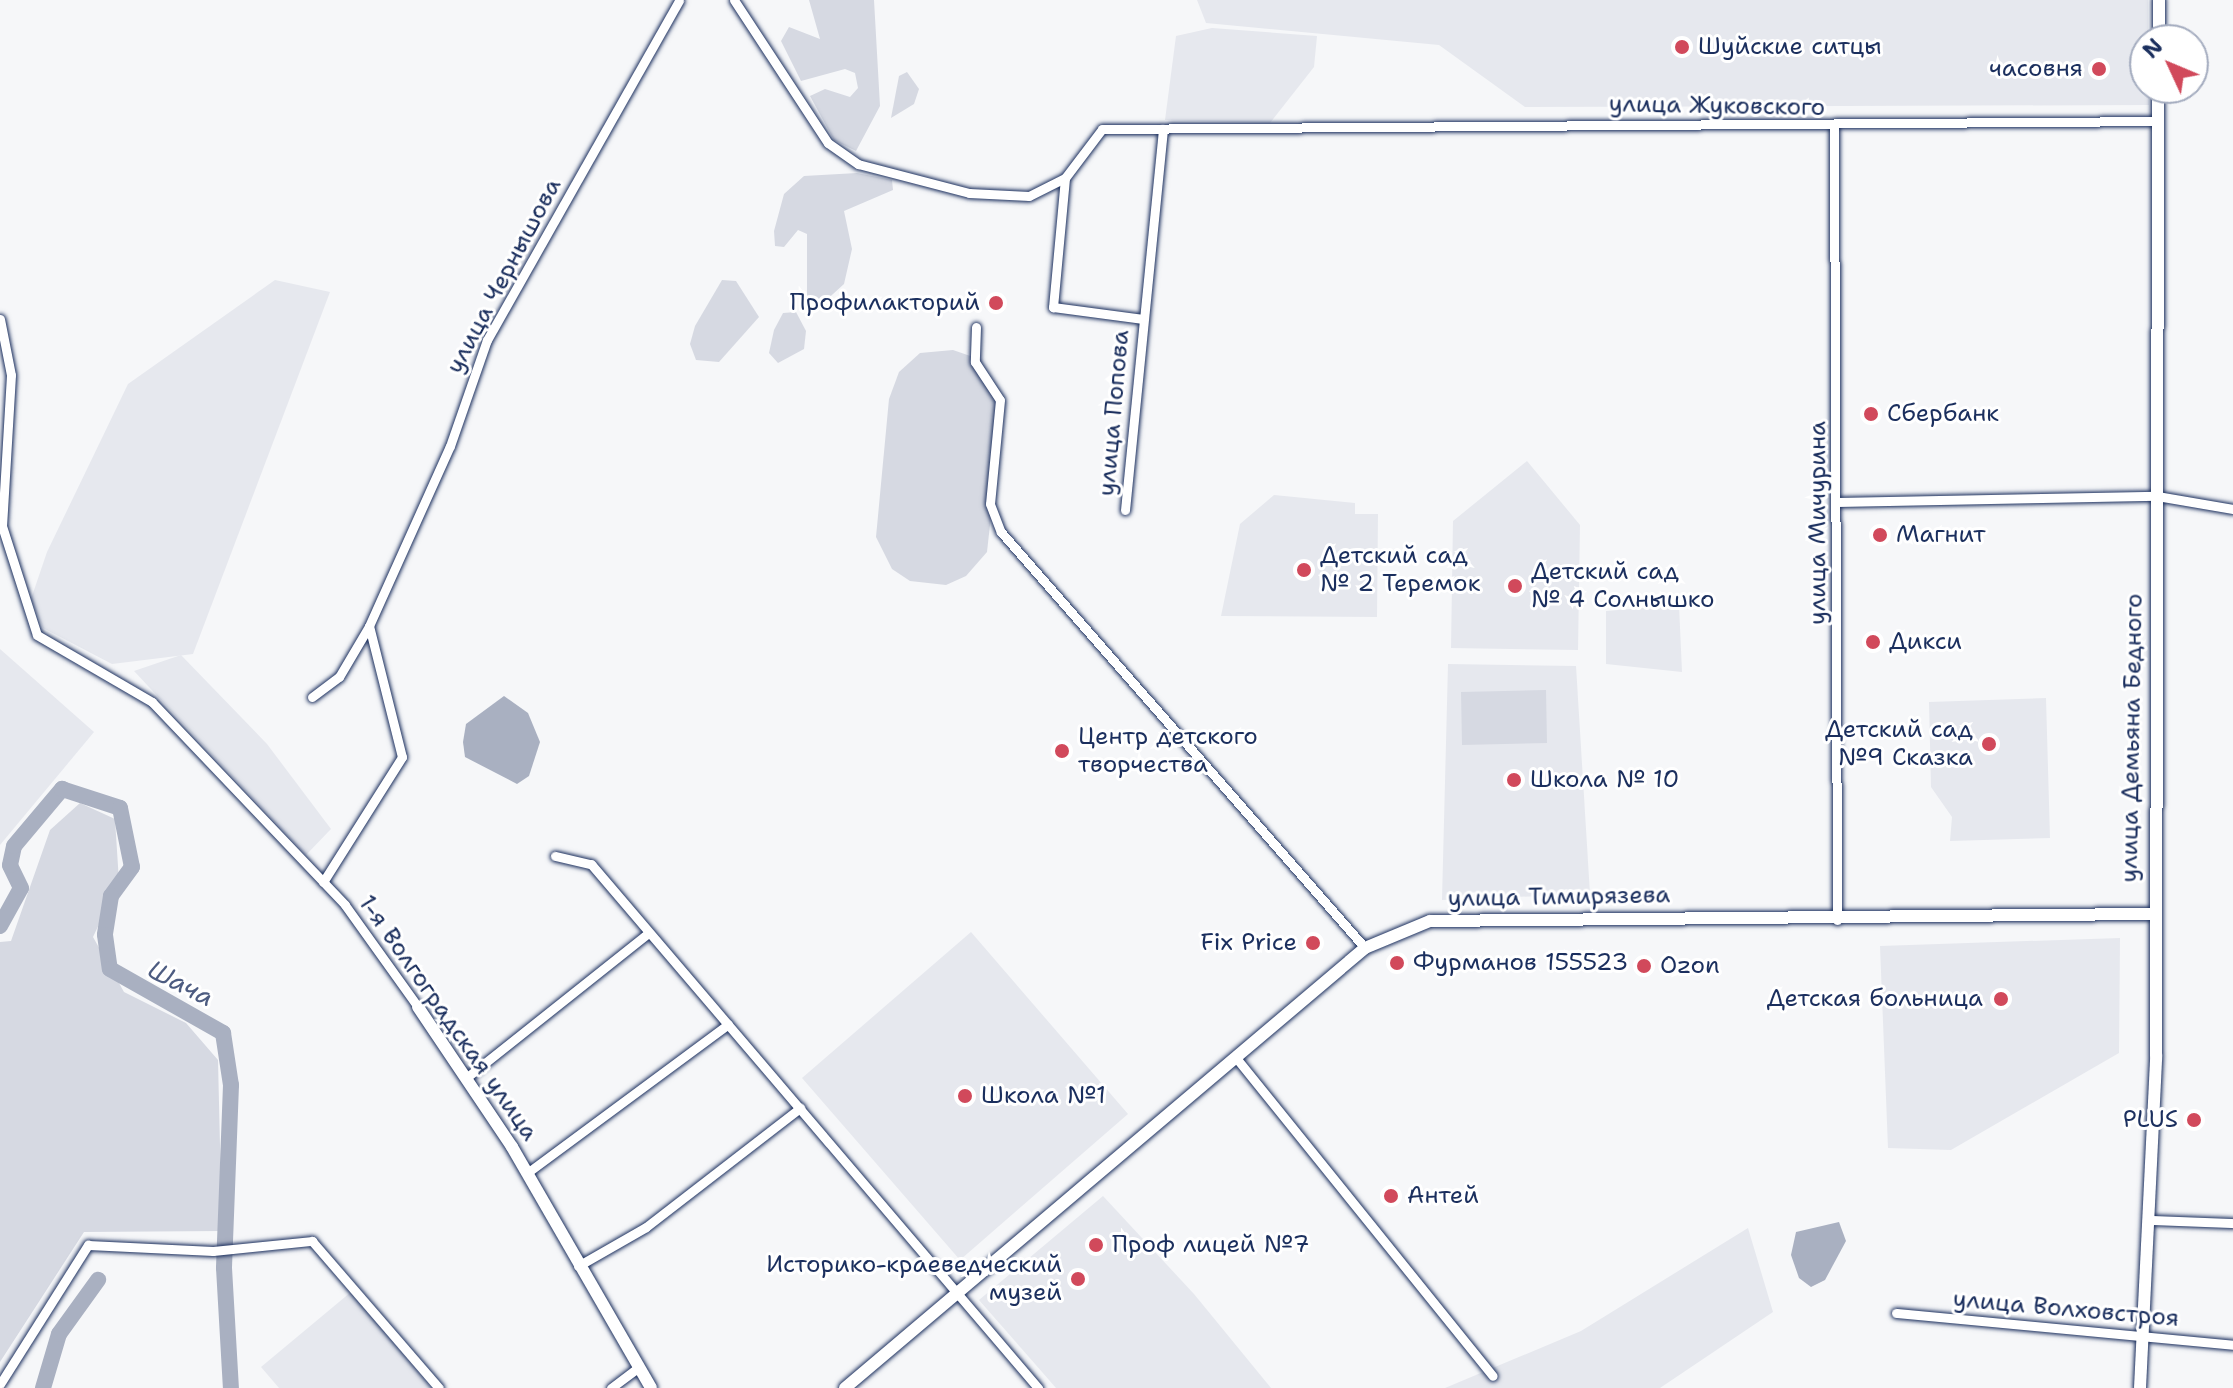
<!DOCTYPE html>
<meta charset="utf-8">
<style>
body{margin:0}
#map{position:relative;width:2233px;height:1388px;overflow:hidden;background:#f6f7f9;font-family:"Shantell Sans",sans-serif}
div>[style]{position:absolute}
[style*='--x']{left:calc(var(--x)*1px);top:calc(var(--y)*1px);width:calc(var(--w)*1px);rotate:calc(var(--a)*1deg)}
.built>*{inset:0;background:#e6e8ee}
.green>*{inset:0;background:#d6d9e2}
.water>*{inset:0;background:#a9b0c1}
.river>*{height:16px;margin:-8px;padding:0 8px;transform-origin:8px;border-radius:8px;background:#a9b0c1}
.roads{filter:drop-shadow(0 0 2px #1b2f5e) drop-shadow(0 0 2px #1b2f5e)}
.street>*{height:9px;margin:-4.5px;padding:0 4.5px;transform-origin:4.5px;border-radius:4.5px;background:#fff}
.secondary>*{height:12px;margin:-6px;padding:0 6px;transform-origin:6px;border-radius:6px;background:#fff}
.dots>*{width:22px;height:22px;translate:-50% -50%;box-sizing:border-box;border:4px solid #fff;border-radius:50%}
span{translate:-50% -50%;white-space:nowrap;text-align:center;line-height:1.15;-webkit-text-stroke:6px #fff;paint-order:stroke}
.poi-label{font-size:24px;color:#1b2f5e}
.left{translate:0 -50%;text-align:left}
.right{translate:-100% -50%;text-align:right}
.street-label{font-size:24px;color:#1b2f5e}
.water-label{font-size:26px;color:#4d5c81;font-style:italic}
.north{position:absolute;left:2129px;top:24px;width:80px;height:80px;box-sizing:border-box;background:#fff;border:2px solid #a4acbf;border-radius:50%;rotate:314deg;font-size:22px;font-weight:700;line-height:32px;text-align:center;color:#1b2f5e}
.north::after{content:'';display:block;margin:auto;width:28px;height:36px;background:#d1495b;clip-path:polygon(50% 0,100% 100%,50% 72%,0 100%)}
</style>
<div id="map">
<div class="built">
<i style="clip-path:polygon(1197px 0,2148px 0,2149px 105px,1525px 107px,1439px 45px,1206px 23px)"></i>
<i style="clip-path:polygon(1212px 28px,1317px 36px,1314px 67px,1270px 123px,1165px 120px,1176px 36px)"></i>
<i style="clip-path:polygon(275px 280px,330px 292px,193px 654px,112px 664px,43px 628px,31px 599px,47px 552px,128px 384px)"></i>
<i style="clip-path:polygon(1527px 461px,1580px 525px,1578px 650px,1451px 648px,1453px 521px)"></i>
<i style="clip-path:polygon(1274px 495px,1355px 503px,1355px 514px,1378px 514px,1377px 617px,1221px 616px,1240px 524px)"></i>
<i style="clip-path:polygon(1679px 605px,1682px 672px,1606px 664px,1606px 611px)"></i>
<i style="clip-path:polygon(0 649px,94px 732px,0 845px)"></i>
<i style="clip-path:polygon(181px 655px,267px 744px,331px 829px,306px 855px,134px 671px)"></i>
<i style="clip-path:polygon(1448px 664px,1576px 666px,1590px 894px,1442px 900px)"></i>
<i style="clip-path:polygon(2046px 698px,2050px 838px,1950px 841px,1952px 817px,1931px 787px,1929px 702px)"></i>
<i style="clip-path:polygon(971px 932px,1128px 1114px,960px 1260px,802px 1078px)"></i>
<i style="clip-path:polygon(2120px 938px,2119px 1053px,1951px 1150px,1888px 1148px,1880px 946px)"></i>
<i style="clip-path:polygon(1103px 1196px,1194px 1294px,1271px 1388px,1056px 1388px,979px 1300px)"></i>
<i style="clip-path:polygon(1748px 1228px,1773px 1312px,1660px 1388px,1445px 1388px,1581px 1331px)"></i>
<i style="clip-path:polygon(351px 1292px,431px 1388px,279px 1388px,261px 1367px)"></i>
</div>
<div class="green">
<i style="clip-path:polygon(809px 0,874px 0,880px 106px,856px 151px,834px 140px,810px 96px,825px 89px,850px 97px,858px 88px,855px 73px,845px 69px,801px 81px,781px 41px,789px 27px,820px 39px)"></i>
<i style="clip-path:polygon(907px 72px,919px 89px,914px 104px,891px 118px,899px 76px)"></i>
<i style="clip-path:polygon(857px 173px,892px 180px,893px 190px,844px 211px,852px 249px,844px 284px,822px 304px,807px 297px,807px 234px,798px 230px,784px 247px,775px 246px,774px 231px,784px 194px,804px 176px)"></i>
<i style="clip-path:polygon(722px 280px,736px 281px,759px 317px,719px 362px,696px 360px,690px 344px,695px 326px)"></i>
<i style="clip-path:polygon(796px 312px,806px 331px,804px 349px,778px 363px,769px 353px,774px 330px,783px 313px)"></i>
<i style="clip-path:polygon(953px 350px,979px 359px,1004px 398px,987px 552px,966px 576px,946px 585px,910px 581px,892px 569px,876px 537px,889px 399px,899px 372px,920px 353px)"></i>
<i style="clip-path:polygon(1546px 690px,1547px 743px,1462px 745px,1461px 692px)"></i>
<i style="clip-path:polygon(80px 803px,115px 819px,119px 882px,93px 937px,124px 992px,186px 1023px,218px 1060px,222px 1231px,84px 1232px,0 1362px,0 942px,11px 941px,50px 830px)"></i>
</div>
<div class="water">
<i style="clip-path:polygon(504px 696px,528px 713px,540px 742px,529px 776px,517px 784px,465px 757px,463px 742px,466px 724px)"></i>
<i style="clip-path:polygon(1839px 1222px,1846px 1241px,1825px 1280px,1811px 1287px,1799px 1278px,1791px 1255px,1796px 1232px)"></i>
</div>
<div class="river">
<i style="--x:0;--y:926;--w:43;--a:-61.1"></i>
<i style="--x:21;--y:888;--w:25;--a:-116"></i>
<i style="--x:10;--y:865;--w:19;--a:-78"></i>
<i style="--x:14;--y:846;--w:75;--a:-49.9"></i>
<i style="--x:62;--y:789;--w:61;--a:18.1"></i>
<i style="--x:120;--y:808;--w:60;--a:78.5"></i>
<i style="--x:132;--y:867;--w:36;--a:126"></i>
<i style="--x:111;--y:896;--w:39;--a:99"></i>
<i style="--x:105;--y:935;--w:34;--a:82"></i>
<i style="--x:110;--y:969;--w:130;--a:29.5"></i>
<i style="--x:223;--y:1033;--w:53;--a:81.3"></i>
<i style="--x:231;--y:1085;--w:183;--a:92.2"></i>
<i style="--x:224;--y:1268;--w:120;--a:86.7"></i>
<i style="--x:43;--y:1388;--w:56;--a:-73.5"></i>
<i style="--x:59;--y:1334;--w:67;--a:-54.2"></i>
</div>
<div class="roads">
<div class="street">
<i style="--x:734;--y:0;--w:171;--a:56.7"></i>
<i style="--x:828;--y:143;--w:37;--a:35"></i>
<i style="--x:858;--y:164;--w:115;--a:14.6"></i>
<i style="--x:969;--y:193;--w:60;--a:2.9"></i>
<i style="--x:1029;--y:196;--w:40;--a:-26.6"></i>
<i style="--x:1065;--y:178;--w:61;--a:-52.9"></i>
<i style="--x:1102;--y:129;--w:1056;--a:-0.43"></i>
<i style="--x:1834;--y:127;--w:793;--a:89.78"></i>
<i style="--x:1065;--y:178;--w:130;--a:95.3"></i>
<i style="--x:1053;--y:307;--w:91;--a:7.6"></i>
<i style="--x:0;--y:319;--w:57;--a:78.9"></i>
<i style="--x:11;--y:375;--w:151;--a:93.4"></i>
<i style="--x:2;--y:526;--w:114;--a:72.2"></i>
<i style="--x:37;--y:635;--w:133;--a:30.2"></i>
<i style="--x:152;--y:702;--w:280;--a:46.4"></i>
<i style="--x:345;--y:905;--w:125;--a:54.4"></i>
<i style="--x:976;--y:327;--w:35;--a:92"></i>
<i style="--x:975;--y:362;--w:45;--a:56.7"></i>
<i style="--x:1000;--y:400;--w:104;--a:95.5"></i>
<i style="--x:990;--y:504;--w:30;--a:69"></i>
<i style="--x:1001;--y:532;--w:553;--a:48.81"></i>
<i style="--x:1837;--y:502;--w:320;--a:-1.1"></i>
<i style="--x:2157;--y:496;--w:77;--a:9.7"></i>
<i style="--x:1125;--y:510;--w:383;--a:-84.3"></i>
<i style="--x:312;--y:697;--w:34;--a:-37"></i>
<i style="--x:339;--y:677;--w:59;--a:-59.5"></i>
<i style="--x:369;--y:626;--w:197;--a:-65.8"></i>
<i style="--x:450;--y:446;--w:112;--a:-70.8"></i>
<i style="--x:487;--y:340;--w:390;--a:-60.5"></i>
<i style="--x:555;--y:856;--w:37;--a:13"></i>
<i style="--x:591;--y:864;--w:689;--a:49.53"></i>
<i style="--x:323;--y:882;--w:148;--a:-57.7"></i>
<i style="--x:402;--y:757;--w:135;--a:-104.1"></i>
<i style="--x:1237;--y:1059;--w:407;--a:51.1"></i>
<i style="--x:466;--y:1078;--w:231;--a:-38.5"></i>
<i style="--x:527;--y:1173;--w:250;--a:-36.5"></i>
<i style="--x:2150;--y:1220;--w:83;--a:2.1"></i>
<i style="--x:578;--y:1266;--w:78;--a:-29.8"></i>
<i style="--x:646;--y:1227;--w:195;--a:-37.7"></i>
<i style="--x:1896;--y:1313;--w:339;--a:5.4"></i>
<i style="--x:0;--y:1384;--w:165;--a:-57.7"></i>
<i style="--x:88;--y:1245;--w:125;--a:2.7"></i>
<i style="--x:213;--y:1251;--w:100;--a:-5.8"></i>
<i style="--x:312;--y:1241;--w:194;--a:49.2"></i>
<i style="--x:611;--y:1388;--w:34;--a:-37"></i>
</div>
<div class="secondary">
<i style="--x:2159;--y:40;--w:40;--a:-90"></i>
<i style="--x:418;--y:1007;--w:169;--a:56.1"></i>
<i style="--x:512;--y:1147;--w:278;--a:60"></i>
<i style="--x:845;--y:1388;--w:681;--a:-40.24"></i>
<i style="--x:1365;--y:948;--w:70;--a:-22.6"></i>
<i style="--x:1430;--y:921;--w:721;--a:-0.56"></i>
<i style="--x:2140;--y:1388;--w:332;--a:-87.2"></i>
<i style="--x:2156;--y:1056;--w:968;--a:-89.88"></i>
</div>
</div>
<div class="dots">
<i style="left:1682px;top:47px;background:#d1495b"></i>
<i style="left:2099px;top:69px;background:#d1495b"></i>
<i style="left:996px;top:303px;background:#d1495b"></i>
<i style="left:1871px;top:414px;background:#d1495b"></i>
<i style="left:1880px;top:535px;background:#d1495b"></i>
<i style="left:1304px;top:570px;background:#d1495b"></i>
<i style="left:1515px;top:586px;background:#d1495b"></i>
<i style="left:1873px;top:642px;background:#d1495b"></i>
<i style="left:1989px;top:744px;background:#d1495b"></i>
<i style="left:1062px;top:751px;background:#d1495b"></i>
<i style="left:1514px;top:780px;background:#d1495b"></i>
<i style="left:1313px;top:943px;background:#d1495b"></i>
<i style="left:1397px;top:963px;background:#d1495b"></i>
<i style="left:1644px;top:966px;background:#d1495b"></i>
<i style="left:2001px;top:999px;background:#d1495b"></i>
<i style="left:965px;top:1096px;background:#d1495b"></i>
<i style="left:2194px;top:1120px;background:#d1495b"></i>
<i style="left:1391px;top:1196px;background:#d1495b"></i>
<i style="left:1096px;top:1245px;background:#d1495b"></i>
<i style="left:1078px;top:1279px;background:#d1495b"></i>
</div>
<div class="poi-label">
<span class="left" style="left:1698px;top:47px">Шуйские ситцы</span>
<span class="right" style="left:2083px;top:69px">часовня</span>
<span class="right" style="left:980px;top:303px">Профилакторий</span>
<span class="left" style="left:1887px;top:414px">Сбербанк</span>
<span class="left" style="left:1896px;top:535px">Магнит</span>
<span class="left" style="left:1320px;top:570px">Детский сад<br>№ 2 Теремок</span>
<span class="left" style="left:1531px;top:586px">Детский сад<br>№ 4 Солнышко</span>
<span class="left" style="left:1889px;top:642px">Дикси</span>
<span class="right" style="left:1973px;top:744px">Детский сад<br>№9 Сказка</span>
<span class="left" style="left:1078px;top:751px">Центр детского<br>творчества</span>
<span class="left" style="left:1530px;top:780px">Школа № 10</span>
<span class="right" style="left:1297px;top:943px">Fix Price</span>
<span class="left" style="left:1413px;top:963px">Фурманов 155523</span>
<span class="left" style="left:1660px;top:966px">Ozon</span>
<span class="right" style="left:1983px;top:999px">Детская больница</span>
<span class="left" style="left:981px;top:1096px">Школа №1</span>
<span class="right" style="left:2178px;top:1120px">PLUS</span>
<span class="left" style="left:1407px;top:1196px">Антей</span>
<span class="left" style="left:1112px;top:1245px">Проф лицей №7</span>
<span class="right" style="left:1062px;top:1279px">Историко-краеведческий<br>музей</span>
</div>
<div class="street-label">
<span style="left:1717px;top:106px;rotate:1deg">улица Жуковского</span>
<span style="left:504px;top:276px;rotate:-62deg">улица Чернышова</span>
<span style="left:1114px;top:413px;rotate:-85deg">улица Попова</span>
<span style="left:1818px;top:523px;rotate:-90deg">улица Мичурина</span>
<span style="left:2132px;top:738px;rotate:-89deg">улица Демьяна Бедного</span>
<span style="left:1559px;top:897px;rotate:-1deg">улица Тимирязева</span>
<span style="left:448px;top:1018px;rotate:55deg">1-я Волгоградская улица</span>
<span style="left:2066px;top:1309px;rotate:5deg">улица Волховстроя</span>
</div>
<div class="water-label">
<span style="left:181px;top:983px;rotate:27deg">Шача</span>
</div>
<div class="north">N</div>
</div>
